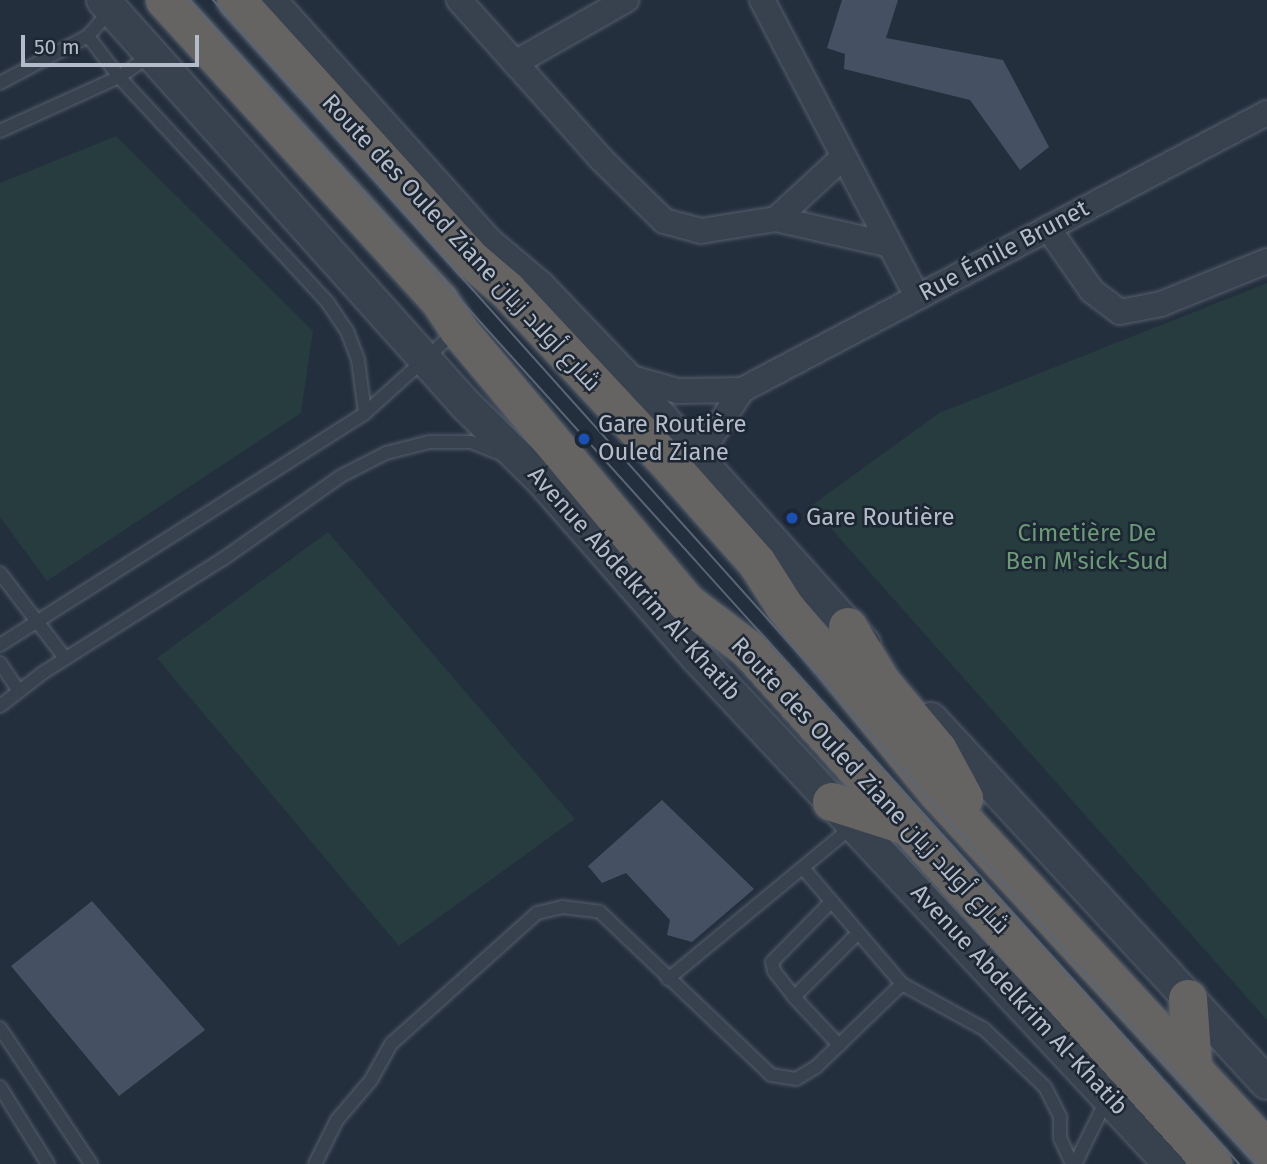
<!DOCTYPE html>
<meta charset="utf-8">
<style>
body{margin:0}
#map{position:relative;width:1267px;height:1164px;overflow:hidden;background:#242f3e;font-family:"Fira Sans",Cairo,sans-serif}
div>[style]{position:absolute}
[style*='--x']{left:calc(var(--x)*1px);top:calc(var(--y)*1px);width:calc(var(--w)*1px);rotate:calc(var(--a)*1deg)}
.green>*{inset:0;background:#263c3f}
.building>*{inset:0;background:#455162}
.roads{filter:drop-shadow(0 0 2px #565f6c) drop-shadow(0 0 2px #565f6c)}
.service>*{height:12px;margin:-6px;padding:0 6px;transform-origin:6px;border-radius:6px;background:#38414e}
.minor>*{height:24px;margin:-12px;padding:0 12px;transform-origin:12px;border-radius:12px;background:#38414e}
.tertiary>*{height:32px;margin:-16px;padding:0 16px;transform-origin:16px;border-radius:16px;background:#38414e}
.trunk>*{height:38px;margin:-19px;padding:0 19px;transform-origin:19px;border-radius:19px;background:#656462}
.tram>*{height:2px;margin:-1px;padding:0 1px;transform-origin:1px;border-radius:1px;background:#5a6575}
.dots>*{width:19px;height:19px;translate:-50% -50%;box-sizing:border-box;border:4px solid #1d2633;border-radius:50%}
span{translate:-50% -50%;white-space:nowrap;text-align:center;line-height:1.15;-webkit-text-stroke:5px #1d2633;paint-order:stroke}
.street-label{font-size:24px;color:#b4bcc9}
.poi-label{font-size:24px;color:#b4bcc9}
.left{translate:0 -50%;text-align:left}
.park-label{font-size:24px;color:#6b9a76}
.scale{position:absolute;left:21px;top:35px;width:178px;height:32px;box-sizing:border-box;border:4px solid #b4bcc9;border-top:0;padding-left:9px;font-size:21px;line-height:24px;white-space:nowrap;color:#b4bcc9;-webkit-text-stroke:5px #1d2633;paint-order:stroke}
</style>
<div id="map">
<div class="green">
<i style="clip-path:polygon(116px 136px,313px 331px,301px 413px,47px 581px,0 517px,0 183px)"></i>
<i style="clip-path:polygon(1267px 283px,1267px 1020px,811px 506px,939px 413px)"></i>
<i style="clip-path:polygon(328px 532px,575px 819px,399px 946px,157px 658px)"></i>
</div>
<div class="building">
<i style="clip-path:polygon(842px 0,898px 0,886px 38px,1003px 60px,1049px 147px,1020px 170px,970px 100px,844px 69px,845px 54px,827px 48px)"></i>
<i style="clip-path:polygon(662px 800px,754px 889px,692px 942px,667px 935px,670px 920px,626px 873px,602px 883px,588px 866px)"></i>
<i style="clip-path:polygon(92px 901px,205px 1030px,119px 1096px,11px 966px)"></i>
</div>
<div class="roads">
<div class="service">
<i style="--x:88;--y:36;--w:51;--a:52.9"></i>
<i style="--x:119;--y:77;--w:308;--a:47.2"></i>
<i style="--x:328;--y:303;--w:34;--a:56"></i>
<i style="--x:347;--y:331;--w:31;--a:69"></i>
<i style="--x:358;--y:360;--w:53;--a:82.5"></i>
<i style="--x:0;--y:83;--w:100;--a:-28.1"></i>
<i style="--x:88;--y:36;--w:35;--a:-49"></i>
<i style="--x:0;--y:131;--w:131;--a:-24.4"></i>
<i style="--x:119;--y:77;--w:40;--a:-34.9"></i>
<i style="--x:0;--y:573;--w:107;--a:52.6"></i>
<i style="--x:0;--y:645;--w:432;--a:-32.4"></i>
<i style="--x:365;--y:413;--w:121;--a:-42"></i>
<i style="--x:0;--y:663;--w:32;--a:56"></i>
<i style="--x:0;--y:706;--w:56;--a:-37.7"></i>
<i style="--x:44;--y:672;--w:212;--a:-32.3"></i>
<i style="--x:223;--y:559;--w:144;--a:-35.1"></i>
<i style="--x:341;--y:476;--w:51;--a:-27.1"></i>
<i style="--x:386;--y:453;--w:44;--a:-14.3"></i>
<i style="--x:429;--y:442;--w:42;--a:0"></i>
<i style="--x:471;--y:442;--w:32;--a:22"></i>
<i style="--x:803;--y:868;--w:153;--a:49.5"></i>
<i style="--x:902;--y:984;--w:94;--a:28.8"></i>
<i style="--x:984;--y:1029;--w:84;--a:43.6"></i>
<i style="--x:1045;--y:1087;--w:34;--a:63"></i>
<i style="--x:1060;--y:1117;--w:21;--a:90"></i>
<i style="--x:1060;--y:1138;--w:29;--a:65"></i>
<i style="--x:831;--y:902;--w:84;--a:134.5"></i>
<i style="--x:772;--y:962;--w:9;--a:77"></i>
<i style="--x:774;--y:971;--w:33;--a:52"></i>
<i style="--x:794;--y:997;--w:66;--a:46.8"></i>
<i style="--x:668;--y:979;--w:241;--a:-39.6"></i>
<i style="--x:794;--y:997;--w:91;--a:-45"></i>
<i style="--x:0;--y:1028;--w:164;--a:56.2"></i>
<i style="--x:0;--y:1087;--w:91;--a:58.1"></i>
<i style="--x:315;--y:1164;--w:49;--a:-63.4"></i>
<i style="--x:337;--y:1120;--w:52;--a:-49.6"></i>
<i style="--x:371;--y:1080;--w:41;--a:-60.9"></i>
<i style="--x:391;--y:1044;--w:196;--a:-41.9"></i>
<i style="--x:537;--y:913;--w:26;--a:-13"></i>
<i style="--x:562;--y:907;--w:38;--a:7"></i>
<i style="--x:600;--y:912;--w:236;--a:43.6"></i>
<i style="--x:771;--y:1075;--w:25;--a:9"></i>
<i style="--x:796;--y:1079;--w:23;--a:-31"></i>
<i style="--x:816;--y:1067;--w:120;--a:-44"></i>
<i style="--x:1075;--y:1164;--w:72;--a:-63.8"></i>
</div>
<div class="minor">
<i style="--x:459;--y:0;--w:213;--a:48.2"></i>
<i style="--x:601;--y:159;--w:88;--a:44.5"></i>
<i style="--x:664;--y:221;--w:38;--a:15"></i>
<i style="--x:701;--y:231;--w:76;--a:-9.1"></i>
<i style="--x:776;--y:219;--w:113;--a:12.8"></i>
<i style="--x:762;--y:0;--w:335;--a:62.4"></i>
<i style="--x:515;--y:63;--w:128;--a:-29.6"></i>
<i style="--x:776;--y:219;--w:90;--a:-42.7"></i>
<i style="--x:1048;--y:228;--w:77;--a:55.1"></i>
<i style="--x:1092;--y:291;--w:35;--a:37"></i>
<i style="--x:1120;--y:312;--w:42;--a:-11"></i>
<i style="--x:1161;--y:304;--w:114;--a:-22.1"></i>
<i style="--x:625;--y:376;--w:55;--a:15.8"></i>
<i style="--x:678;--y:391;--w:64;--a:-0.9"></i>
<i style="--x:742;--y:390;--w:594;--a:-27.82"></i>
<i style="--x:702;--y:461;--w:23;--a:-70"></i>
<i style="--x:710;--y:439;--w:59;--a:-56.9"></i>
</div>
<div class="tertiary">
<i style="--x:103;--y:0;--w:542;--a:48.14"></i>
<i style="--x:465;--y:404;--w:108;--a:44.6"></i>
<i style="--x:542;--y:480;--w:235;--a:48.8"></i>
<i style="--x:697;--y:657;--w:693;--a:46.99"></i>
<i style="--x:269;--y:0;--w:328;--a:48.1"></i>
<i style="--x:488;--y:244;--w:67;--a:40.1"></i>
<i style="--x:539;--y:287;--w:122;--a:46.3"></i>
<i style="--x:623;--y:375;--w:361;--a:48.1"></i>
<i style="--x:931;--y:719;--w:495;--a:47.3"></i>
</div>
<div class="trunk">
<i style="--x:165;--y:0;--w:408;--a:47.6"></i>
<i style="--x:440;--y:301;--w:33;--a:57"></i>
<i style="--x:458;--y:329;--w:356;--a:50.1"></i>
<i style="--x:686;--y:602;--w:78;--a:37.2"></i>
<i style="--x:748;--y:649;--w:694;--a:47.92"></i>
<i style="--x:236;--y:0;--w:353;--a:47.8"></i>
<i style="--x:473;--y:261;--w:45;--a:40.5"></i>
<i style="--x:507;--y:290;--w:227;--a:47"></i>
<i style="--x:662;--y:456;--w:143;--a:48.4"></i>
<i style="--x:757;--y:563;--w:52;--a:57.5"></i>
<i style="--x:785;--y:607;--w:239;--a:50.6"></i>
<i style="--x:937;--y:792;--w:486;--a:47.3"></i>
<i style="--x:848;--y:627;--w:66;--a:58.7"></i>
<i style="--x:882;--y:683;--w:87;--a:50.1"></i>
<i style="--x:938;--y:750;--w:55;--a:61.6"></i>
<i style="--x:832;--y:802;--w:79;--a:17.7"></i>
<i style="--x:1188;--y:999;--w:68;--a:85.8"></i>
</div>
</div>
<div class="tram">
<i style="--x:190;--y:0;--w:1567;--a:47.97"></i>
<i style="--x:213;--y:0;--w:1563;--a:48.14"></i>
</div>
<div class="dots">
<i style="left:584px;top:439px;background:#1a4fb4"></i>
<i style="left:792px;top:518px;background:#1a4fb4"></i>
</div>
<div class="street-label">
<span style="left:461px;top:243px;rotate:47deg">Route des Ouled Ziane شارع أولاد زيان</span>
<span style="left:1004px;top:251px;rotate:-28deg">Rue Émile Brunet</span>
<span style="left:634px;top:584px;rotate:48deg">Avenue Abdelkrim Al-Khatib</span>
<span style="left:870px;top:786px;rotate:47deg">Route des Ouled Ziane شارع أولاد زيان</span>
<span style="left:1019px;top:1000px;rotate:47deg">Avenue Abdelkrim Al-Khatib</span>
</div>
<div class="poi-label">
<span class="left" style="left:598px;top:439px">Gare Routière<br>Ouled Ziane</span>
<span class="left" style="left:806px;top:518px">Gare Routière</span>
</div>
<div class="park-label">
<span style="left:1087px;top:548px">Cimetière De<br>Ben M'sick-Sud</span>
</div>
<div class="scale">50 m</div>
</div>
